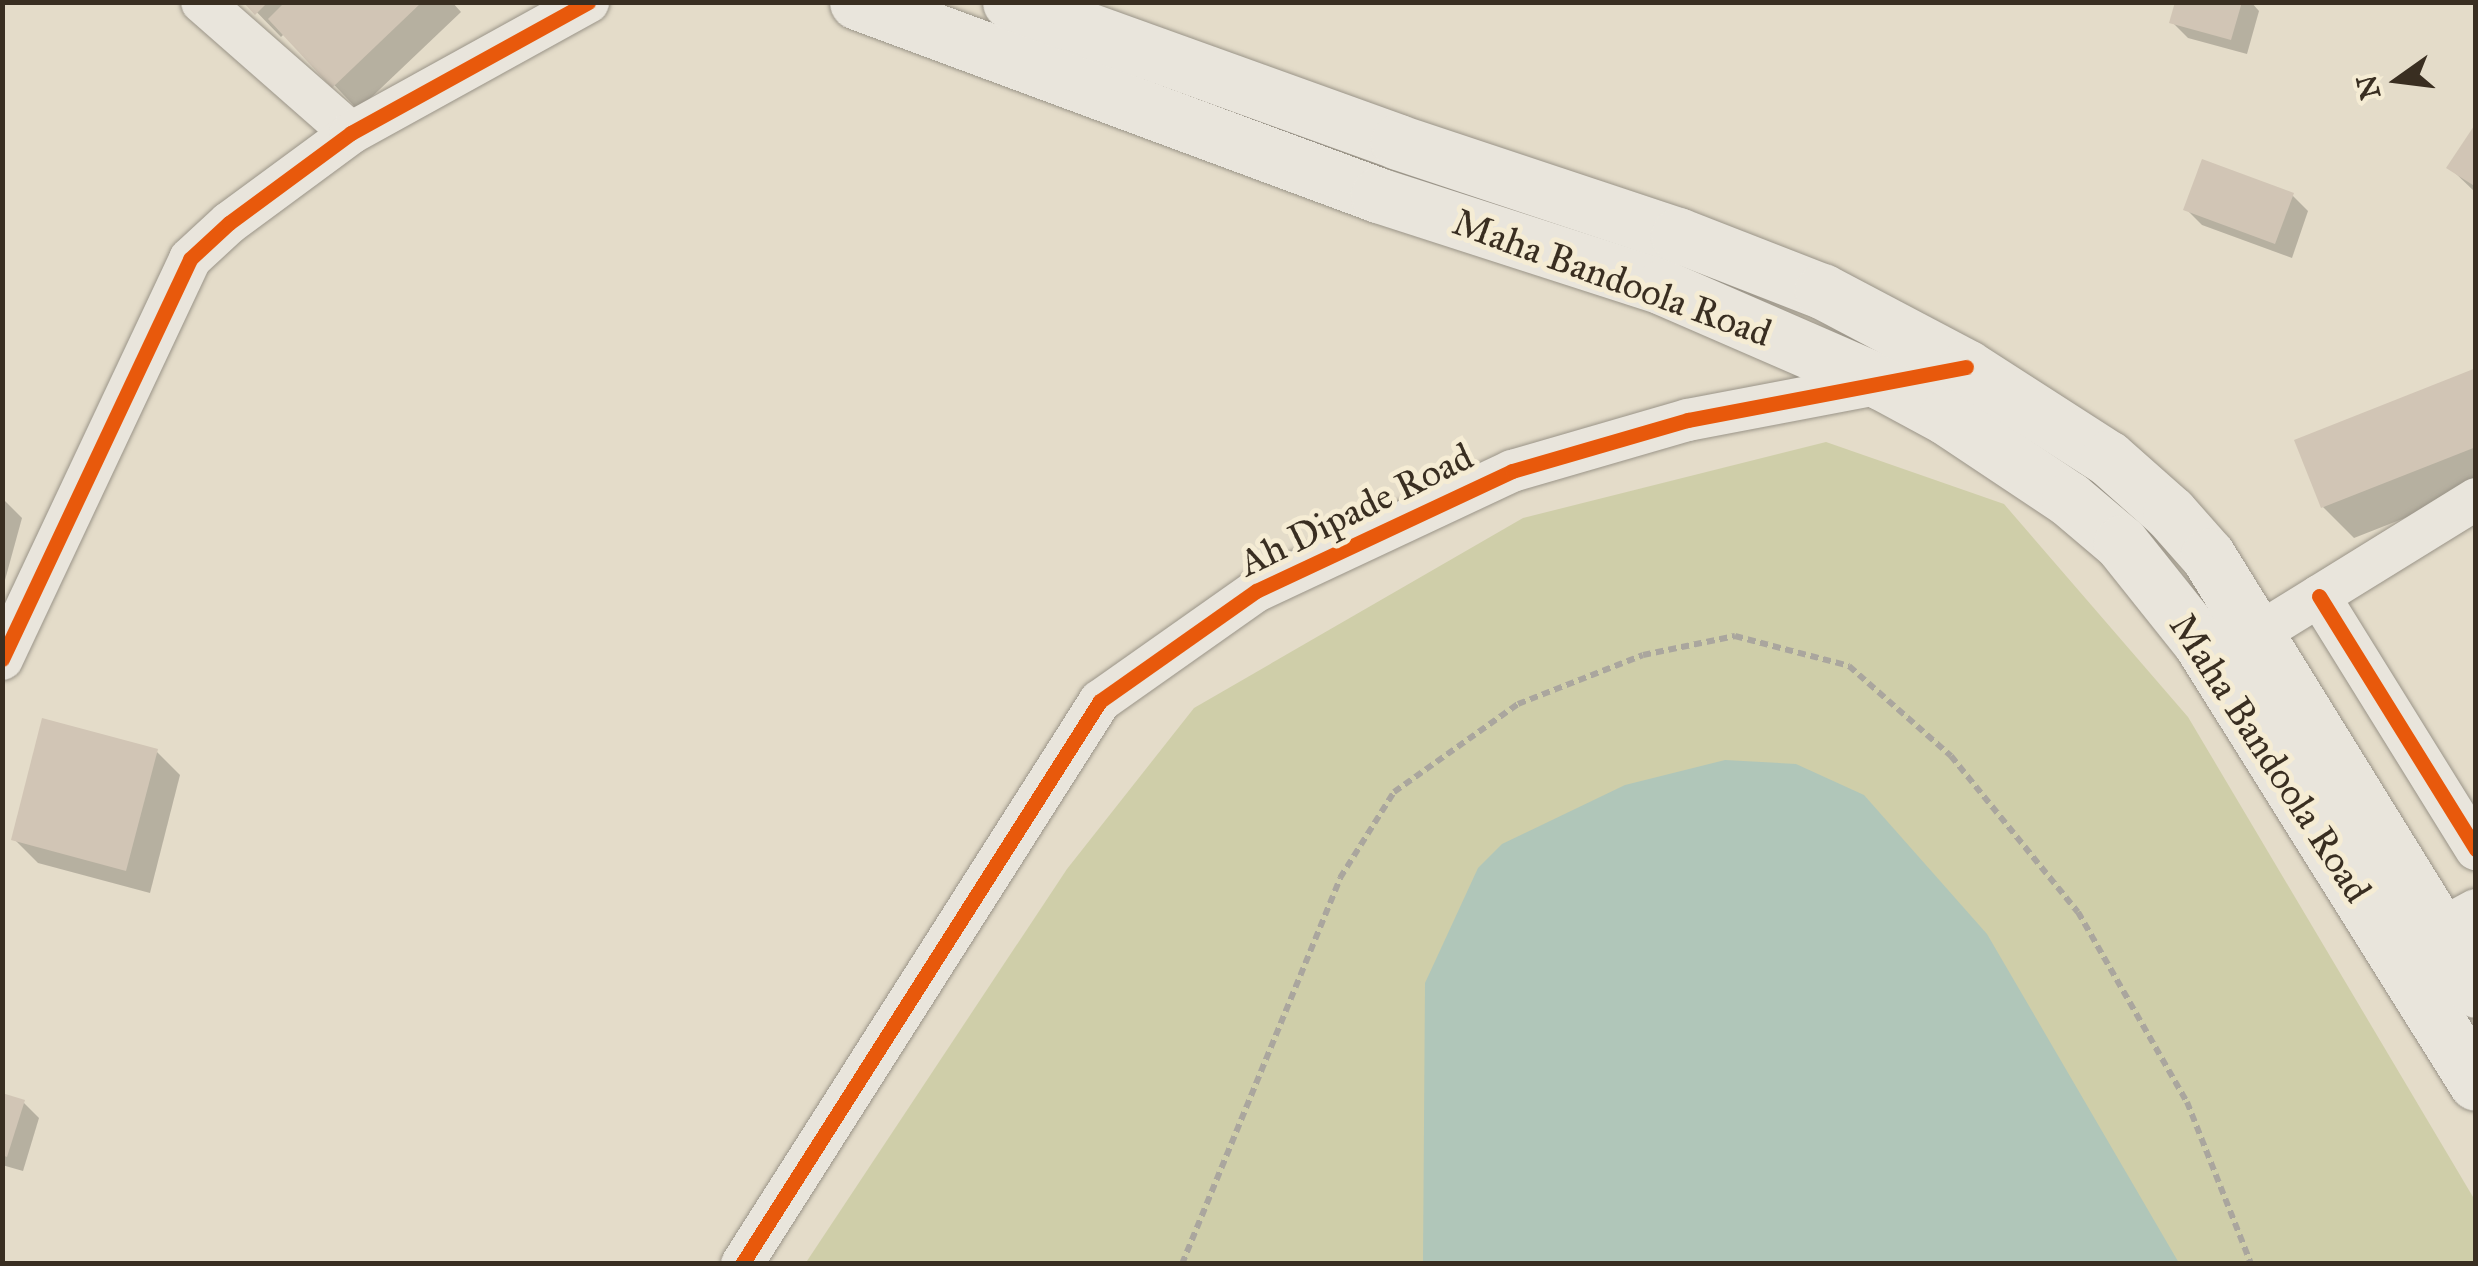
<!DOCTYPE html>
<style>
body{margin:0}
#map{position:relative;width:2478px;height:1266px;overflow:hidden;background:#e4dcc9;font-family:"IM FELL Great Primer",serif}
div>[style]{position:absolute}
[style*='--x']{left:calc(var(--x)*1px);top:calc(var(--y)*1px);width:calc(var(--w)*1px);rotate:calc(var(--a)*1deg)}
.green>*{inset:0;background:#cfcea9}
.water>*{inset:0;background:#b0c6b9}
.shadow>*{inset:0;background:#0003}
.building>*{inset:0;background:#d1c5b5}
.path>*{height:6px;margin-top:-3px;transform-origin:0;background:repeating-linear-gradient(90deg,#aaa69e 0 8px,transparent 0 13px)}
.roads{filter:drop-shadow(0 0 2px #9a9488) drop-shadow(0 0 2px #9a9488)}
.street>*{height:42px;margin:-21px;padding:0 21px;transform-origin:21px;border-radius:21px;background:#e9e5dc}
.secondary>*{height:55px;margin:-27.5px;padding:0 27.5px;transform-origin:27.5px;border-radius:27.5px;background:#e9e5dc}
.cycleway>*{height:15px;margin:-7.5px;padding:0 7.5px;transform-origin:7.5px;border-radius:7.5px;background:#e8590c}
span{translate:-50% -50%;white-space:nowrap;text-align:center;line-height:1.15;-webkit-text-stroke:10px #f5ecd4;paint-order:stroke}
.street-label{font-size:38px;color:#392e21}
.frame{position:absolute;inset:0;border:5px solid #392e21;pointer-events:none}
.north{position:absolute;left:2348px;top:30px;width:100px;height:100px;-webkit-text-stroke:8px #f5ecd4;paint-order:stroke;rotate:256deg;font-size:28px;font-weight:700;line-height:40px;text-align:center;color:#392e21}
.north::after{content:'';display:block;margin:auto;width:35px;height:45px;background:#392e21;clip-path:polygon(50% 0,100% 100%,50% 72%,0 100%)}
</style>
<div id="map">
<div class="green">
<i style="clip-path:polygon(1826px 442px,2004px 504px,2188px 717px,2476px 1202px,2475px 1264px,805px 1264px,1067px 869px,1194px 708px,1523px 518px)"></i>
</div>
<div class="water">
<i style="clip-path:polygon(1725px 760px,1796px 764px,1864px 795px,1987px 934px,2179px 1263px,1423px 1263px,1425px 983px,1478px 868px,1502px 844px,1625px 785px)"></i>
</div>
<div class="shadow">
<i style="clip-path:polygon(247px 2px,452px 2px,461px 12px,358px 110px,285px 33px,281px 37px)"></i>
<i style="clip-path:polygon(2177px 2px,2251px 2px,2259px 11px,2247px 54px,2188px 38px,2172px 22px)"></i>
<i style="clip-path:polygon(2476px 128px,2476px 193px,2449px 167px)"></i>
<i style="clip-path:polygon(2292px 195px,2308px 211px,2292px 258px,2202px 225px,2186px 209px)"></i>
<i style="clip-path:polygon(2476px 371px,2476px 490px,2354px 538px,2323px 507px)"></i>
<i style="clip-path:polygon(2px 498px,22px 518px,2px 591px)"></i>
<i style="clip-path:polygon(156px 751px,180px 775px,150px 893px,38px 863px,14px 839px)"></i>
<i style="clip-path:polygon(2px 1096px,23px 1102px,39px 1118px,23px 1171px,2px 1165px)"></i>
</div>
<div class="building">
<i style="clip-path:polygon(243px 2px,268px 2px,255px 15px)"></i>
<i style="clip-path:polygon(285px 2px,422px 2px,332px 88px,268px 19px)"></i>
<i style="clip-path:polygon(2175px 2px,2242px 2px,2231px 40px,2169px 23px)"></i>
<i style="clip-path:polygon(2476px 123px,2476px 187px,2446px 168px)"></i>
<i style="clip-path:polygon(2202px 159px,2294px 193px,2275px 244px,2183px 210px)"></i>
<i style="clip-path:polygon(2476px 368px,2476px 447px,2321px 508px,2294px 440px)"></i>
<i style="clip-path:polygon(42px 718px,158px 749px,126px 871px,11px 840px)"></i>
<i style="clip-path:polygon(2px 1093px,25px 1100px,7px 1157px,2px 1155px)"></i>
</div>
<div class="path">
<i style="--x:1182;--y:1264;--w:417;--a:-67.7"></i>
<i style="--x:1340;--y:878;--w:102;--a:-57.9"></i>
<i style="--x:1394;--y:792;--w:152;--a:-35.4"></i>
<i style="--x:1518;--y:704;--w:134;--a:-21.4"></i>
<i style="--x:1643;--y:655;--w:94;--a:-11.7"></i>
<i style="--x:1735;--y:636;--w:118;--a:14.7"></i>
<i style="--x:1849;--y:666;--w:136;--a:41.4"></i>
<i style="--x:1951;--y:756;--w:201;--a:50.9"></i>
<i style="--x:2078;--y:912;--w:219;--a:60.2"></i>
<i style="--x:2187;--y:1102;--w:174;--a:68.4"></i>
</div>
<div class="roads">
<div class="street">
<i style="--x:202;--y:2;--w:198;--a:41.3"></i>
<i style="--x:2319;--y:596;--w:298;--a:58.2"></i>
<i style="--x:2256;--y:635;--w:259;--a:-31.7"></i>
<i style="--x:2;--y:659;--w:442;--a:-64.8"></i>
<i style="--x:190;--y:259;--w:53;--a:-42.7"></i>
<i style="--x:229;--y:223;--w:152;--a:-36.4"></i>
<i style="--x:351;--y:133;--w:271;--a:-28.9"></i>
<i style="--x:2439;--y:930;--w:42;--a:-28.4"></i>
<i style="--x:742;--y:1264;--w:667;--a:-57.55"></i>
<i style="--x:1100;--y:701;--w:191;--a:-35.2"></i>
<i style="--x:1256;--y:591;--w:283;--a:-25.1"></i>
<i style="--x:1512;--y:471;--w:183;--a:-16.2"></i>
<i style="--x:1688;--y:420;--w:208;--a:-10.8"></i>
</div>
<div class="secondary">
<i style="--x:857;--y:2;--w:556;--a:20.33"></i>
<i style="--x:1378;--y:195;--w:299;--a:17.9"></i>
<i style="--x:1662;--y:287;--w:241;--a:23.5"></i>
<i style="--x:1883;--y:383;--w:72;--a:28.4"></i>
<i style="--x:1946;--y:417;--w:148;--a:33.7"></i>
<i style="--x:2069;--y:499;--w:68;--a:40.2"></i>
<i style="--x:2121;--y:543;--w:127;--a:51.4"></i>
<i style="--x:2200;--y:642;--w:520;--a:57.96"></i>
<i style="--x:1010;--y:2;--w:412;--a:19.8"></i>
<i style="--x:1398;--y:142;--w:295;--a:18.4"></i>
<i style="--x:1678;--y:235;--w:155;--a:21.3"></i>
<i style="--x:1822;--y:291;--w:163;--a:27.8"></i>
<i style="--x:1966;--y:367;--w:169;--a:32.7"></i>
<i style="--x:2108;--y:458;--w:83;--a:41.6"></i>
<i style="--x:2170;--y:513;--w:57;--a:48.5"></i>
<i style="--x:2208;--y:556;--w:510;--a:58.3"></i>
</div>
</div>
<div class="cycleway">
<i style="--x:2319;--y:596;--w:298;--a:58.2"></i>
<i style="--x:2;--y:659;--w:442;--a:-64.8"></i>
<i style="--x:190;--y:259;--w:53;--a:-42.7"></i>
<i style="--x:229;--y:223;--w:152;--a:-36.4"></i>
<i style="--x:351;--y:133;--w:271;--a:-28.9"></i>
<i style="--x:742;--y:1264;--w:667;--a:-57.55"></i>
<i style="--x:1100;--y:701;--w:191;--a:-35.2"></i>
<i style="--x:1256;--y:591;--w:283;--a:-25.1"></i>
<i style="--x:1512;--y:471;--w:183;--a:-16.2"></i>
<i style="--x:1688;--y:420;--w:283;--a:-10.8"></i>
</div>
<div class="street-label">
<span style="left:1612px;top:278px;rotate:20deg">Maha Bandoola Road</span>
<span style="left:1356px;top:510px;rotate:-26deg">Ah Dipade Road</span>
<span style="left:2270px;top:758px;rotate:57deg">Maha Bandoola Road</span>
</div>
<div class="frame"></div>
<div class="north">N</div>
</div>
